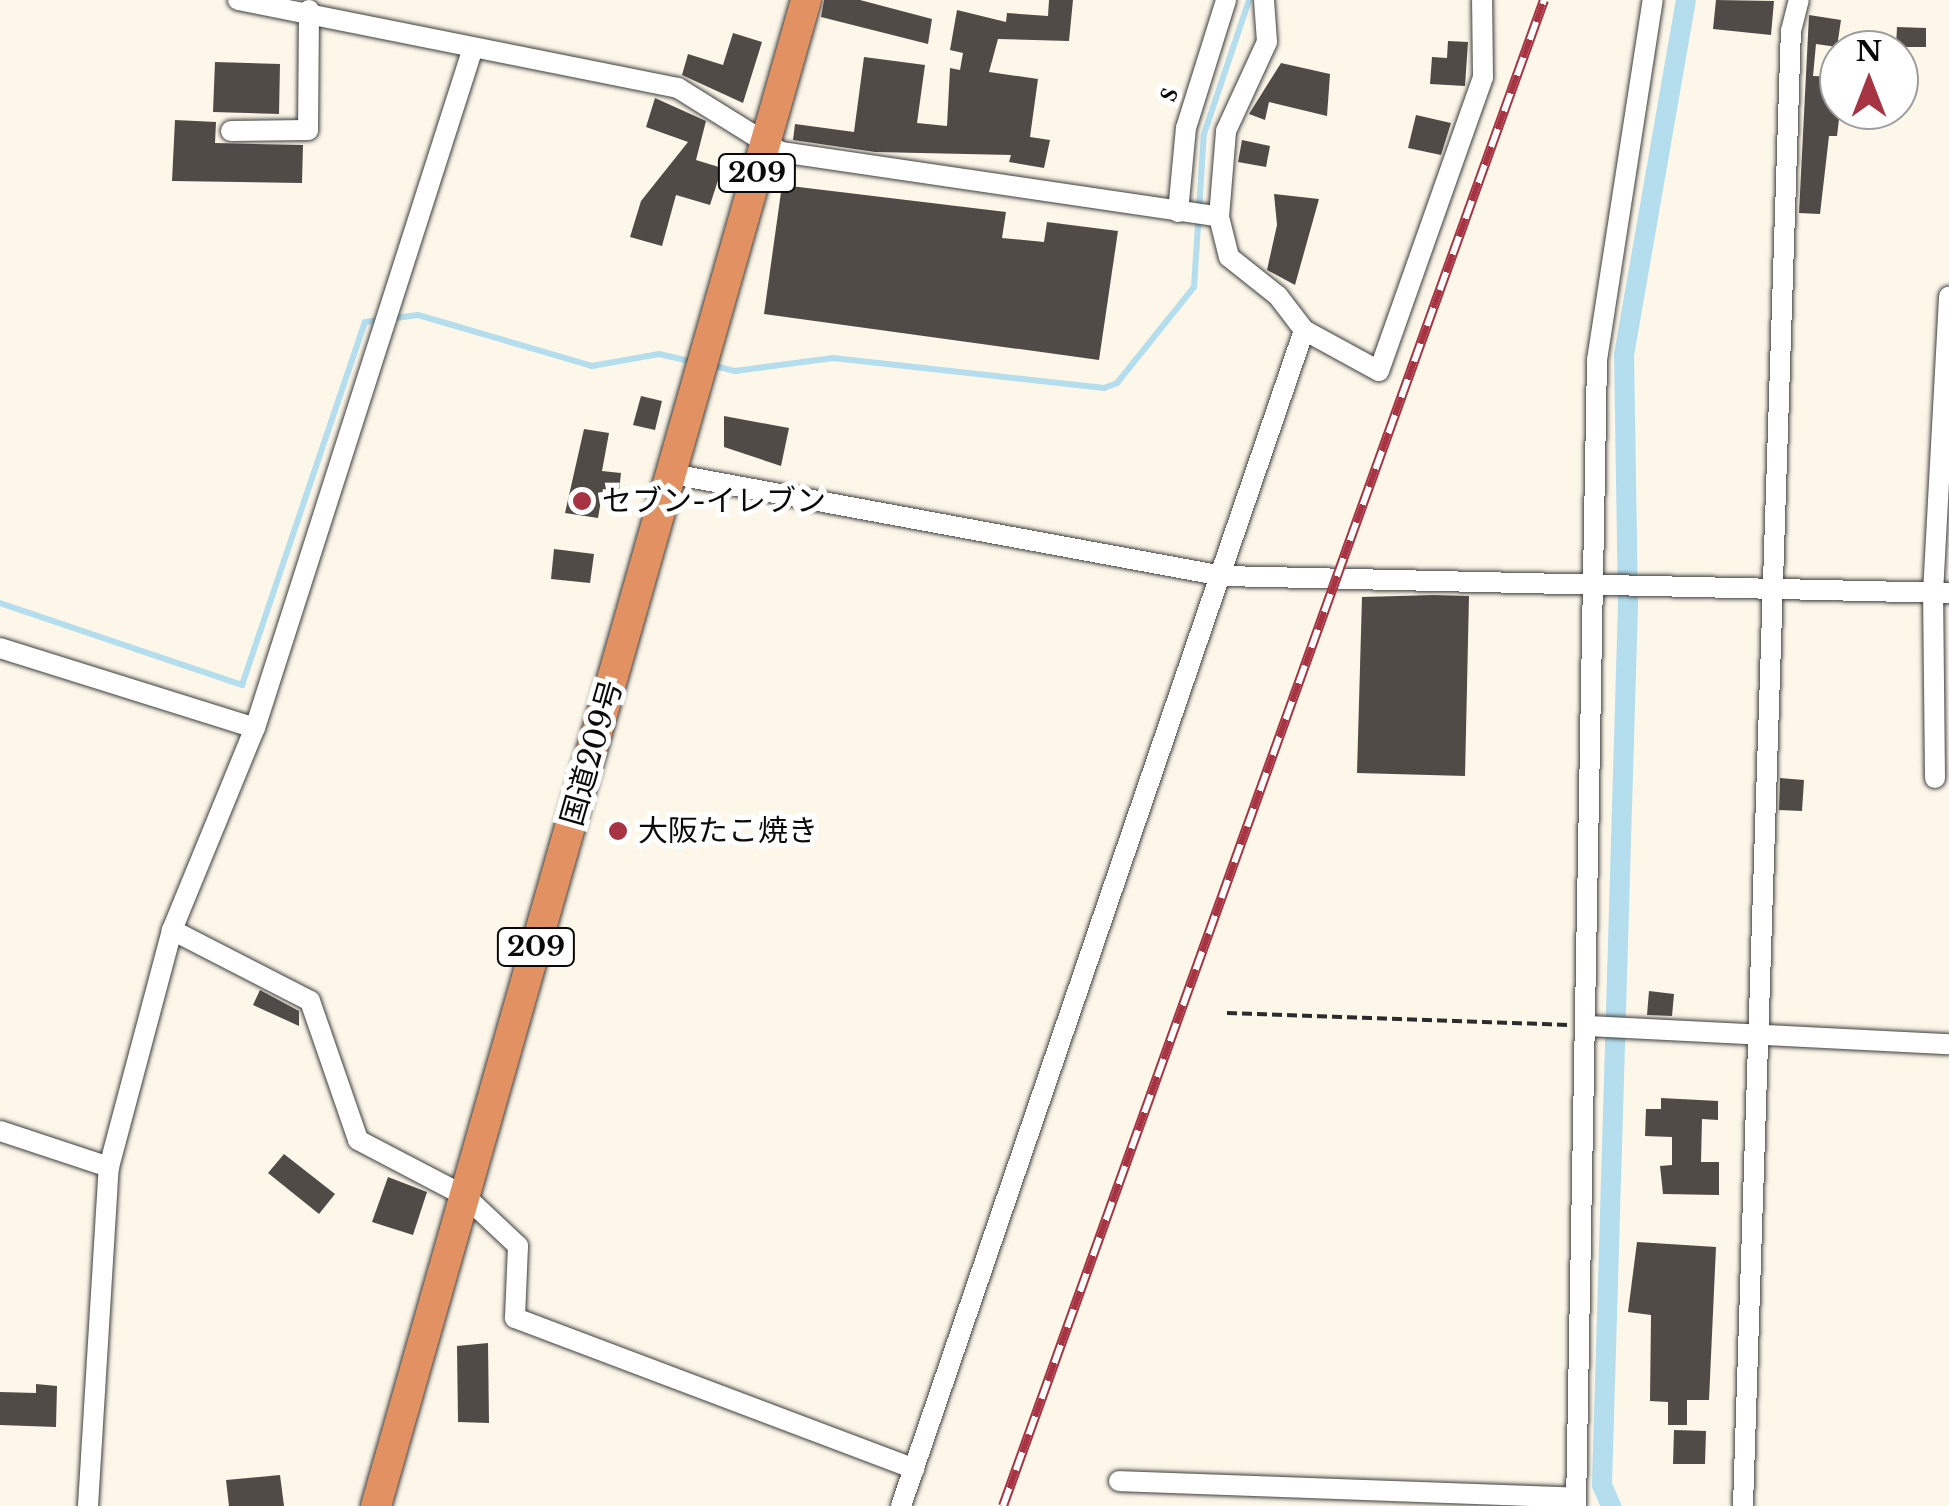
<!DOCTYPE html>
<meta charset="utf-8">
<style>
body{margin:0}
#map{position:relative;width:1949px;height:1506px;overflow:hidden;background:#fcf7e9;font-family:"Libre Baskerville","Noto Sans JP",serif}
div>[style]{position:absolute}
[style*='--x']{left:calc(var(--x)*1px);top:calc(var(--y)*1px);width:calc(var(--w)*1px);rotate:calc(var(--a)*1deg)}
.stream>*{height:6px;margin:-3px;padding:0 3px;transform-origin:3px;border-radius:3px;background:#b4dded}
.canal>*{height:20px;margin:-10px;padding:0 10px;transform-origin:10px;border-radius:10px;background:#b4dded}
.building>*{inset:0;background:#514b48}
.path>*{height:4px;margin-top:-2px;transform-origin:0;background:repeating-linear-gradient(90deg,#2c2c2c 0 10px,transparent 0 15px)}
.roads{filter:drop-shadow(0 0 2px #3d3d3d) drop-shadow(0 0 2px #3d3d3d)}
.minor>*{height:20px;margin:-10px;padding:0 10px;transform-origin:10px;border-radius:10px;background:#fff}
.highway>*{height:30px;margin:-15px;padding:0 15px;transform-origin:15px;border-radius:15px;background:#e29262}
.rail>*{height:10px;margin-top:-5px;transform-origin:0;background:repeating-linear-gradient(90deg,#fff 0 19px,#a73443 0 38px);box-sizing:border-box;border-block:2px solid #a73443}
.dots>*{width:28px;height:28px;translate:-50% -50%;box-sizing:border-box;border:5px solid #fff;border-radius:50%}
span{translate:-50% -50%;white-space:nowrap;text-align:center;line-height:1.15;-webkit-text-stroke:10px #fff;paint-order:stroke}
.shield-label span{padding:2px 8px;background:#fff;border:2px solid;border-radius:8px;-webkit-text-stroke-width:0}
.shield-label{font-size:28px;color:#0a0a0a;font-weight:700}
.street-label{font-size:30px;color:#0a0a0a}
.poi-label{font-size:30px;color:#0a0a0a}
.left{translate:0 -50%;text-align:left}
.north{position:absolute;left:1819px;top:30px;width:100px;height:100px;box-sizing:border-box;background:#fff;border:2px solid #9d9d9d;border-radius:50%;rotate:0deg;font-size:28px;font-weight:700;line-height:40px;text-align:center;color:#0a0a0a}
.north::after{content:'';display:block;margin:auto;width:35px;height:45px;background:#a73443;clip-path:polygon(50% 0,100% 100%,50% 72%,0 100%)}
</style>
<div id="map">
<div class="stream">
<i style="--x:711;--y:365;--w:25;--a:14"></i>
<i style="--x:735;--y:371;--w:99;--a:-7.6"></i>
<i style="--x:833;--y:358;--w:273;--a:6.3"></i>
<i style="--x:1104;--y:388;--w:14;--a:-21"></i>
<i style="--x:1117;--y:383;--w:123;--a:-51.3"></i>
<i style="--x:1194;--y:287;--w:153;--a:-86.3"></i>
<i style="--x:1204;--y:134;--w:141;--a:-71.4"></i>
<i style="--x:0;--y:603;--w:256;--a:18.7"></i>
<i style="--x:242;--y:685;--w:383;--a:-71.3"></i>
<i style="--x:365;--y:322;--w:53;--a:-7.5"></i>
<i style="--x:418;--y:315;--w:181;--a:16.3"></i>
<i style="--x:592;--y:366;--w:68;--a:-10.2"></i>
<i style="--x:659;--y:354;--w:36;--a:13"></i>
</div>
<div class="canal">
<i style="--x:1611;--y:1506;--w:23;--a:-113"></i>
<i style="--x:1602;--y:1485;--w:879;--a:-88.31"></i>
<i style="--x:1628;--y:606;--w:251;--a:-90.9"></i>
<i style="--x:1624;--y:355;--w:360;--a:-80.1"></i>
</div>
<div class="building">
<i style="clip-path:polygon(824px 0,860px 0,932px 19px,928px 44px,821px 17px)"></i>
<i style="clip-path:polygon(1049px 0,1073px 0,1069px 41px,998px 39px,989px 72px,1038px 79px,1030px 137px,1050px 140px,1044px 168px,1009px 162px,1011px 155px,875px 152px,793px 140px,795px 124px,854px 132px,864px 57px,925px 65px,917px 123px,947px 126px,950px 68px,960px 70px,963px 53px,950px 50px,957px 10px,1006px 22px,1007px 13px,1048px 16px)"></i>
<i style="clip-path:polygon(1716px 0,1774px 1px,1771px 35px,1713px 29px)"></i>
<i style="clip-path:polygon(1809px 15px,1841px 20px,1837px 47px,1816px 44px,1813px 76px,1839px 77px,1840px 111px,1837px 136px,1829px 136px,1820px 214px,1799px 213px)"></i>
<i style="clip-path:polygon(1897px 27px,1926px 28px,1926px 47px,1896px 47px)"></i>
<i style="clip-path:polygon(733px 33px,762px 42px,743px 103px,682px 75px,688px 54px,723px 65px)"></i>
<i style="clip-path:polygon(1448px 41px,1468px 42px,1465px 86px,1430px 84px,1432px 57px,1447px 58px)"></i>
<i style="clip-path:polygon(215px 62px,280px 64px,279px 114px,213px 112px)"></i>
<i style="clip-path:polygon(1281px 63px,1330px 74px,1327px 116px,1269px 102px,1265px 120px,1249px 114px)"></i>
<i style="clip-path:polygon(655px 98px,706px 121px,696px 160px,722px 168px,710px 205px,676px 195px,662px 246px,630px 237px,641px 201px,688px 142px,646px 127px)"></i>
<i style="clip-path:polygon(1416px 115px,1451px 123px,1441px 155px,1408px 148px)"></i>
<i style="clip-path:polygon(175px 120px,216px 122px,215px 143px,303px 145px,302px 183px,172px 181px)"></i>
<i style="clip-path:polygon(1242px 140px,1270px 146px,1266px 167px,1238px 162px)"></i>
<i style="clip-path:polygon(782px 185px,1006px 212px,1002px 238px,1044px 242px,1047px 222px,1118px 231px,1099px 360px,764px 314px)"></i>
<i style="clip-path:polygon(1274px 194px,1319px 199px,1295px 285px,1267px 270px,1277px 225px)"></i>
<i style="clip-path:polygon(641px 396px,662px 401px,655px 430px,633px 425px)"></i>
<i style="clip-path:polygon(724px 416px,789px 428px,781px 466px,724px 447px)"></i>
<i style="clip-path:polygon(584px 429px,609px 433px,602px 471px,621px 473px,619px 491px,603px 489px,598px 518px,565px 513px)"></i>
<i style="clip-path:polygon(554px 549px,594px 554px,590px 583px,551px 579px)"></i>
<i style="clip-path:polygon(1434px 595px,1469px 596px,1465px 776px,1357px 773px,1362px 597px)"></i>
<i style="clip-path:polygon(1780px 778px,1804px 780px,1802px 811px,1779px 810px)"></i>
<i style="clip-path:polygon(260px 990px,299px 1011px,299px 1026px,253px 1005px)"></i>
<i style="clip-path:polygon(1649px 991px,1674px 994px,1672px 1016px,1647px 1015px)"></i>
<i style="clip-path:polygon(1661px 1098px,1718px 1101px,1718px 1120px,1702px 1119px,1701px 1162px,1719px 1162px,1719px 1195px,1663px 1194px,1660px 1166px,1672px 1165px,1672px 1137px,1645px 1136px,1646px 1109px,1661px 1109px)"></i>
<i style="clip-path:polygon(284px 1154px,335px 1194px,319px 1214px,268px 1173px)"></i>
<i style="clip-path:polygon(388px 1177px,427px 1192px,413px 1235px,372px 1222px)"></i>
<i style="clip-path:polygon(1637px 1242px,1716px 1247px,1709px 1400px,1687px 1400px,1687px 1425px,1668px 1425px,1668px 1402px,1650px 1401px,1651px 1315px,1628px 1312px)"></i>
<i style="clip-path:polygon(488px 1343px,489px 1423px,458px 1422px,457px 1346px)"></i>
<i style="clip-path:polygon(36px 1384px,57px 1386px,56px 1427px,0 1425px,0 1392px,36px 1393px)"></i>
<i style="clip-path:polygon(1674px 1430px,1706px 1431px,1705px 1464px,1673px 1464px)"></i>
<i style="clip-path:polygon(280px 1475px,284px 1506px,229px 1506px,226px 1480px)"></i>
</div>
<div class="path">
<i style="--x:1227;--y:1013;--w:341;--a:2"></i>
</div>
<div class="roads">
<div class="minor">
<i style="--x:238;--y:0;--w:449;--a:11.3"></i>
<i style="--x:678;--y:88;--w:121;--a:31.9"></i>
<i style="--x:781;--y:152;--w:443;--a:8.4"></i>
<i style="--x:1219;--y:217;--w:41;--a:76"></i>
<i style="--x:1229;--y:257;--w:63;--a:38.5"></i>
<i style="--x:1278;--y:296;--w:43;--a:52.6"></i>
<i style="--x:1304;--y:330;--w:85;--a:28.7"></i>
<i style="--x:1379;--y:371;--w:312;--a:-70.5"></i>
<i style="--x:1483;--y:77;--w:77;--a:-90.7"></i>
<i style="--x:231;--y:131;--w:77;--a:-0.7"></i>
<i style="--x:308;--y:130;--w:120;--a:-89.5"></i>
<i style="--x:1178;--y:212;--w:84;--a:-84.6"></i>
<i style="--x:1186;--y:128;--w:134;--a:-72.6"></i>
<i style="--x:1219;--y:217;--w:86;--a:-85.3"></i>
<i style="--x:1226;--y:131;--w:98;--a:-65.3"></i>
<i style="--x:1267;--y:42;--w:42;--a:-94.1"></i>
<i style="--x:672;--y:474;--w:560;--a:10.49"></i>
<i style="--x:1223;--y:576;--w:726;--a:1.34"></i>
<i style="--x:0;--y:648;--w:267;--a:17.4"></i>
<i style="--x:1935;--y:778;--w:185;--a:-90.6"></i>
<i style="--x:1933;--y:593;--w:297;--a:-86.9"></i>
<i style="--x:172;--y:930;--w:155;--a:27.2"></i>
<i style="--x:310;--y:1001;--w:147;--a:70.9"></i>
<i style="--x:358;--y:1140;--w:121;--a:27.6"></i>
<i style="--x:465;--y:1196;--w:73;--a:43.3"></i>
<i style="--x:518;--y:1246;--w:72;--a:92.4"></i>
<i style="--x:515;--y:1318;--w:427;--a:20.7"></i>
<i style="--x:1588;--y:1026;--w:361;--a:2.9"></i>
<i style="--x:0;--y:1131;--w:115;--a:18.3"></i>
<i style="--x:1119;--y:1481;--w:457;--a:2.1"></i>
<i style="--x:88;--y:1506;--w:340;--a:-86.5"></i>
<i style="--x:109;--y:1167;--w:245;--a:-75.1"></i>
<i style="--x:172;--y:930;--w:218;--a:-67.7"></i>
<i style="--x:255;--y:728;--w:711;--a:-72.23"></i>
<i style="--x:901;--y:1506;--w:1243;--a:-71.08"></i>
<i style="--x:1576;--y:1506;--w:1146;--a:-88.95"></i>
<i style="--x:1597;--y:360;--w:364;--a:-81.2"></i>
<i style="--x:1743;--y:1506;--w:1476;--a:-88.14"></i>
<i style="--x:1791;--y:31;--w:32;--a:-76"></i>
</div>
<div class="highway">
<i style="--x:376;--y:1506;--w:1566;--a:-74.06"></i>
</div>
</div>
<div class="rail">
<i style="--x:1003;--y:1506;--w:1600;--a:-70.24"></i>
</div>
<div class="dots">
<i style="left:582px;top:501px;background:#a73443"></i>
<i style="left:618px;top:831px;background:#a73443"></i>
</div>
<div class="shield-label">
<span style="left:757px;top:173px">209</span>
<span style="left:536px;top:947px">209</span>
</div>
<div class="street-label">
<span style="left:1167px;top:94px;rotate:-69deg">s</span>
<span style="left:592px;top:753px;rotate:-74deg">国道209号</span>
</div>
<div class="poi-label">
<span class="left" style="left:602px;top:501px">セブン-イレブン</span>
<span class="left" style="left:638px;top:831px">大阪たこ焼き</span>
</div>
<div class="north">N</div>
</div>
